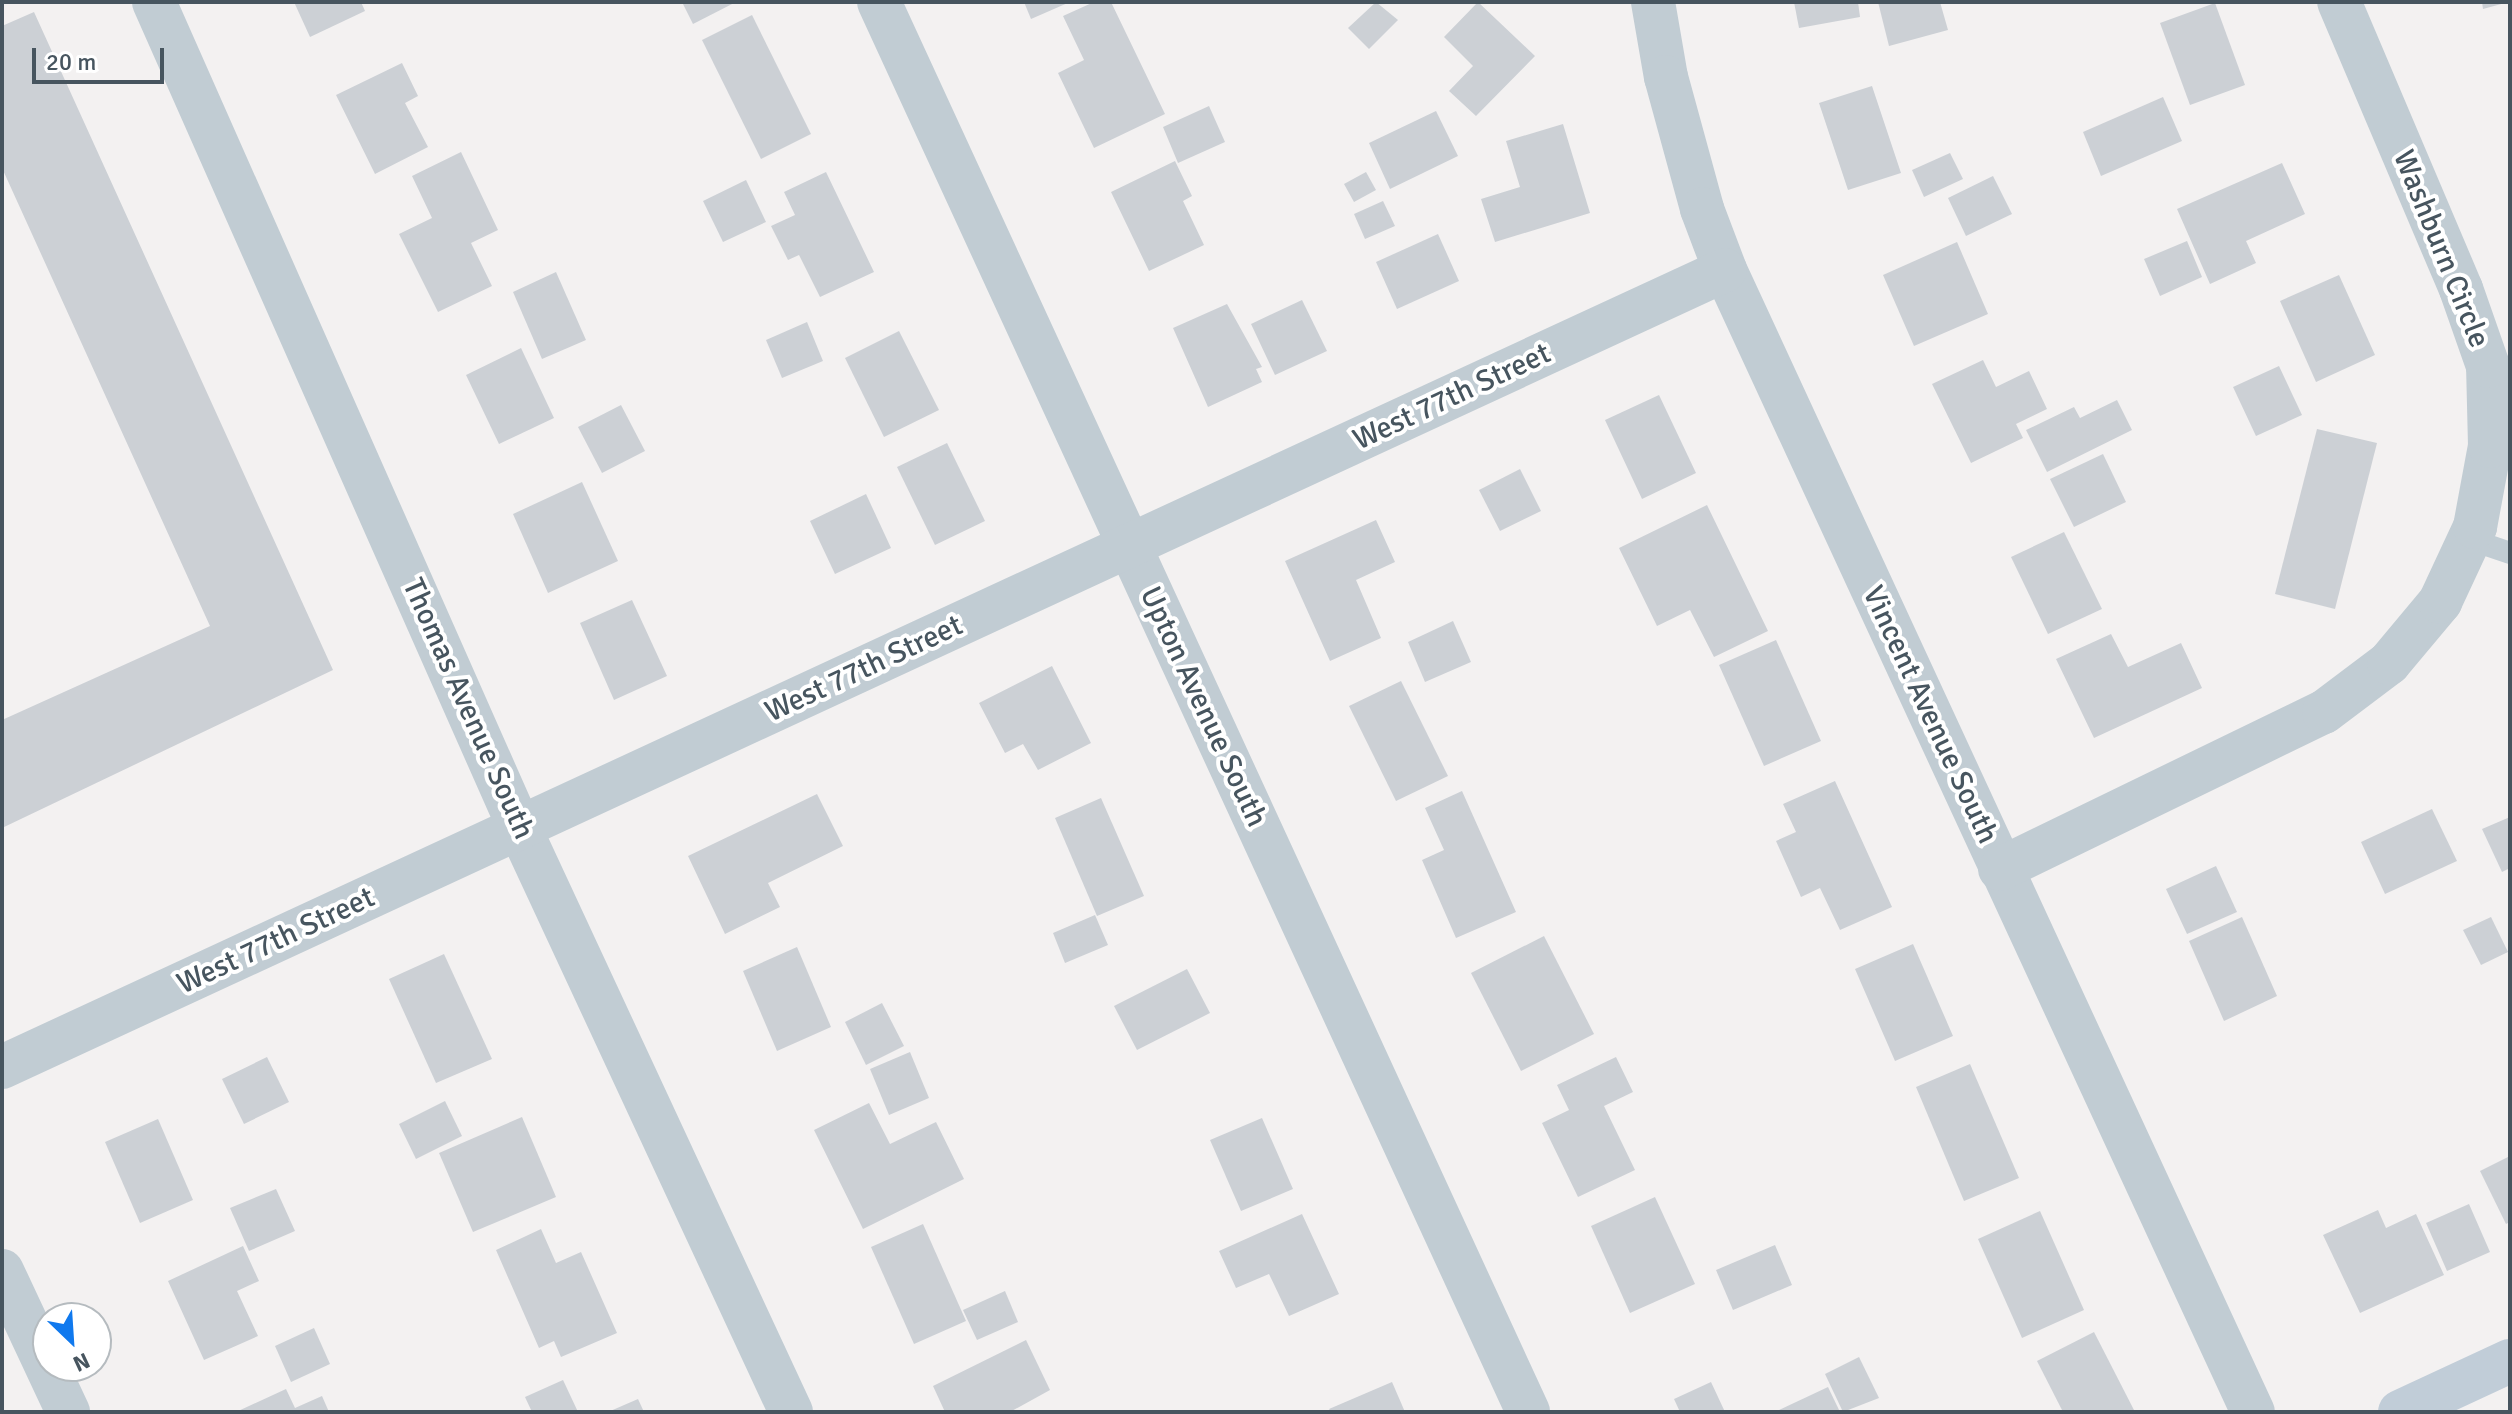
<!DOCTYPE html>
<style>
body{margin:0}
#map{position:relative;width:2512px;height:1414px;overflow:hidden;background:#f3f1f1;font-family:Signika,sans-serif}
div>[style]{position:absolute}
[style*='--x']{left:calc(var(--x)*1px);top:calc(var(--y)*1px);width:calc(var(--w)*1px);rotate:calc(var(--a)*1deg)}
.building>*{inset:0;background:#ccd0d5}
.lane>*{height:22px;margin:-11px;padding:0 11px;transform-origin:11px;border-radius:11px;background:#c1ccd3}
.street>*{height:44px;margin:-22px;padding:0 22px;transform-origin:22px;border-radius:22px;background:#c1ccd3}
.secondary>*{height:44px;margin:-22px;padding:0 22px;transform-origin:22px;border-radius:22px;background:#c1cdd8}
span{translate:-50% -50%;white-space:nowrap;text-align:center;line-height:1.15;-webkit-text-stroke:8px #fff;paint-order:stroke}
.street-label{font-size:30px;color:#47555f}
.frame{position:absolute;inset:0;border:4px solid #47555f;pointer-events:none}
.north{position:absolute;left:32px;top:1302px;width:80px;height:80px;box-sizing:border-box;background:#fff;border:2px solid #b5bbbf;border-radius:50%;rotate:155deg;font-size:22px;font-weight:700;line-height:32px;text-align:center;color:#47555f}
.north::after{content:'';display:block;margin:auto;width:28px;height:36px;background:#1079ee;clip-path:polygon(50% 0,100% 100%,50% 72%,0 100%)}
.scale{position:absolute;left:32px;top:48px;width:132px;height:36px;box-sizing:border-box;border:4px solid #47555f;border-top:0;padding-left:10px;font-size:24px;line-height:28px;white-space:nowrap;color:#47555f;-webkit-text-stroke:6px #fff;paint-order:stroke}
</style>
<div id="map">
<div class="building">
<i style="clip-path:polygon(294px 2px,361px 2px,365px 11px,310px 37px)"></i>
<i style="clip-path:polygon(682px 2px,736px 2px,693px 24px)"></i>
<i style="clip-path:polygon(1024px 2px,1070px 2px,1031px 19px)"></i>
<i style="clip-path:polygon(1094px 2px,1111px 2px,1165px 114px,1094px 148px,1058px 73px,1084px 60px,1063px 16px)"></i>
<i style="clip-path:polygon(1376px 2px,1398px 20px,1369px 49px,1348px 28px)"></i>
<i style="clip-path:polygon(1478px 2px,1535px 56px,1476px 116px,1449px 91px,1473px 66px,1444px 37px)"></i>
<i style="clip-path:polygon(1794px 2px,1858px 2px,1860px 17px,1799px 28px)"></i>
<i style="clip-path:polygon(1878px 2px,1940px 2px,1948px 30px,1889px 46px)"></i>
<i style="clip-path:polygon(2482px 2px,2505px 2px,2505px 3px,2483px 9px)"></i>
<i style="clip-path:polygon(2215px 3px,2245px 85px,2190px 105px,2160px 23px)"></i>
<i style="clip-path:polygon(34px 12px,333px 670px,2px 828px,2px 720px,210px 626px,2px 168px,2px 26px)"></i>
<i style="clip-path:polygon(752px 15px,811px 134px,761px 159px,702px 40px)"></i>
<i style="clip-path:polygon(402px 63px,418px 96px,405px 103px,428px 147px,375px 174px,336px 95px)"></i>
<i style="clip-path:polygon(1872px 86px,1901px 173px,1848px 190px,1819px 103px)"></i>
<i style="clip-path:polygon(2163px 97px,2182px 141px,2101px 176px,2083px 132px)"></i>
<i style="clip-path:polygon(1209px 106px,1225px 142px,1178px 163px,1163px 127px)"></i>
<i style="clip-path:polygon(1436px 111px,1458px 156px,1390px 189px,1369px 143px)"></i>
<i style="clip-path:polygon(1563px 124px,1590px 213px,1495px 242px,1481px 199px,1520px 187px,1506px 141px)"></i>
<i style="clip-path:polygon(461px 152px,498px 230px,471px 243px,492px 286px,438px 312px,399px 234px,432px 218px,412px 176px)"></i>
<i style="clip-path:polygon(1950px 153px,1963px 179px,1924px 197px,1912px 170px)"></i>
<i style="clip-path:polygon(1175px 161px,1192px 196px,1183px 201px,1204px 245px,1149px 271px,1111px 192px)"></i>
<i style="clip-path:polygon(2282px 163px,2305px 214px,2246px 241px,2256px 263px,2210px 284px,2177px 209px)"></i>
<i style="clip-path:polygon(826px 172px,874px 272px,820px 297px,799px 255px,788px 260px,771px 226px,795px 215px,784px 192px)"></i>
<i style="clip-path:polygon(1366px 172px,1376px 190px,1354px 202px,1344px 184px)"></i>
<i style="clip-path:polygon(1993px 176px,2012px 214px,1966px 236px,1948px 198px)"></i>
<i style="clip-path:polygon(746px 180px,766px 222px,723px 242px,703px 201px)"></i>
<i style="clip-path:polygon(1383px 201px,1395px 226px,1365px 239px,1354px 214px)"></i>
<i style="clip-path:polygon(1438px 234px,1459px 281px,1397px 309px,1376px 262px)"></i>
<i style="clip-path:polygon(2187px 241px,2202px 277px,2160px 296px,2144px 259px)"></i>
<i style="clip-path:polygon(1957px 242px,1988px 314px,1914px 346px,1883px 275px)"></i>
<i style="clip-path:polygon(556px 272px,586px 340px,542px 359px,513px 292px)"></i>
<i style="clip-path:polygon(2339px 275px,2375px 355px,2316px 382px,2280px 301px)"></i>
<i style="clip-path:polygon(1302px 300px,1327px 351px,1275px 375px,1251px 324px)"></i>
<i style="clip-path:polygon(1227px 304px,1262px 367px,1256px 369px,1262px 382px,1208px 407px,1173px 328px)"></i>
<i style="clip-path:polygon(807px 322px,823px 361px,782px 378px,766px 340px)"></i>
<i style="clip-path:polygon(899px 331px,939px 410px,884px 437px,845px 358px)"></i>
<i style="clip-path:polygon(521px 348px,554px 418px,499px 444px,466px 375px)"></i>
<i style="clip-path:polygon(1983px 360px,1996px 387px,2029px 371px,2047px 409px,2016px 424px,2023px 438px,1971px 463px,1932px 384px)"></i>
<i style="clip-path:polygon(2279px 366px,2302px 415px,2256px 436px,2233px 387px)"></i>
<i style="clip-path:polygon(1659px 395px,1696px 473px,1642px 499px,1605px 420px)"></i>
<i style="clip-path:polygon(2117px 400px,2132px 430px,2047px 472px,2026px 430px,2074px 407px,2080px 418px)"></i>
<i style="clip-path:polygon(621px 405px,645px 451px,602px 473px,578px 427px)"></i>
<i style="clip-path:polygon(2317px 429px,2377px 443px,2335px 609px,2275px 594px)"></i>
<i style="clip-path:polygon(947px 443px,985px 521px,935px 545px,897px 467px)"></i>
<i style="clip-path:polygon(2103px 454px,2126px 502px,2074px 527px,2050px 479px)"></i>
<i style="clip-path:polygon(1520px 469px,1541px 511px,1500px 531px,1479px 490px)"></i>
<i style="clip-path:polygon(582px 482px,618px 561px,548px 593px,513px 514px)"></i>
<i style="clip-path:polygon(866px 494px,891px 548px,835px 574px,810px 521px)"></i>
<i style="clip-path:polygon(1707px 505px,1768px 631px,1714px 657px,1690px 610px,1657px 626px,1619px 548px)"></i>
<i style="clip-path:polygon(1376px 520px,1395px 562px,1356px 580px,1381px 638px,1330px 661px,1285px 561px)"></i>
<i style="clip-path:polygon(2064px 532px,2102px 609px,2048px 634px,2011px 557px)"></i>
<i style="clip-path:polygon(632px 600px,667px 676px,614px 700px,580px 623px)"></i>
<i style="clip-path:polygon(1453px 621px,1471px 662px,1425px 682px,1408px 642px)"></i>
<i style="clip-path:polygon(2111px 634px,2128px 667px,2181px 643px,2202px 688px,2094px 738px,2056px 659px)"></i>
<i style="clip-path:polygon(1776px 640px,1821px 741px,1764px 766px,1719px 665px)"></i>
<i style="clip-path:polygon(1052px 666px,1091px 743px,1038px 770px,1023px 744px,1005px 753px,979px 703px)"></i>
<i style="clip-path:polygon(1401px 681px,1448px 776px,1396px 801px,1349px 706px)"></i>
<i style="clip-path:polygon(1835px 781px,1892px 907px,1840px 930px,1820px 888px,1801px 897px,1776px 841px,1796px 832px,1783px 804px)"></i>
<i style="clip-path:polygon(1462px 791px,1516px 912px,1456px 938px,1422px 860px,1444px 850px,1425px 808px)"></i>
<i style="clip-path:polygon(817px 794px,843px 846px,768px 883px,780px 907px,725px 934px,688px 856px)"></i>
<i style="clip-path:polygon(1101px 798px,1144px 896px,1097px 916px,1055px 818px)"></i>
<i style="clip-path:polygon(2432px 809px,2457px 861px,2385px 894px,2361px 842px)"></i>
<i style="clip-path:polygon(2510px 817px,2510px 868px,2502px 872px,2482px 829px)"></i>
<i style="clip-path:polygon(2216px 866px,2237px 912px,2187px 934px,2166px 889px)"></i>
<i style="clip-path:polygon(1095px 915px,1108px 945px,1065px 963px,1053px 933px)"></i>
<i style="clip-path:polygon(2242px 917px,2277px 996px,2224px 1021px,2189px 941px)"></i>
<i style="clip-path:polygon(2491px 917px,2508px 952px,2481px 965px,2463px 930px)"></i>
<i style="clip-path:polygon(1544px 936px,1594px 1034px,1521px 1071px,1471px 973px)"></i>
<i style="clip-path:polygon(1913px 944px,1953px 1036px,1895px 1061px,1855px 969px)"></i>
<i style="clip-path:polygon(797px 947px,831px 1027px,777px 1051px,743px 971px)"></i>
<i style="clip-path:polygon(444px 954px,492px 1059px,436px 1083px,389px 979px)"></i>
<i style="clip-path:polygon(1187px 969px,1210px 1013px,1137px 1050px,1114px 1006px)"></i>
<i style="clip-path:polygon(882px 1003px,904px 1046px,866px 1065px,845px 1022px)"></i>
<i style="clip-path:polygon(910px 1052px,929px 1098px,889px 1115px,870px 1069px)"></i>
<i style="clip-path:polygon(267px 1057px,289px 1102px,244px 1124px,222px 1079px)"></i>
<i style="clip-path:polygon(1616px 1057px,1633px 1092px,1604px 1106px,1635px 1170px,1578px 1197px,1542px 1123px,1569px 1110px,1557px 1085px)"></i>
<i style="clip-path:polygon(1970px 1064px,2019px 1178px,1964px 1201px,1916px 1087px)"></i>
<i style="clip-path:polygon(445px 1101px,462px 1136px,416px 1159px,399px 1124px)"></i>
<i style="clip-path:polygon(869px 1103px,890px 1144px,936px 1122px,964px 1179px,863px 1229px,814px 1130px)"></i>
<i style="clip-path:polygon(522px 1117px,556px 1197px,473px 1232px,439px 1153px)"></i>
<i style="clip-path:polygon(1262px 1118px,1293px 1189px,1241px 1211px,1210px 1140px)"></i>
<i style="clip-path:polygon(158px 1119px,193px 1200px,140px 1223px,105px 1142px)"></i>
<i style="clip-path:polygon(2510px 1156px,2510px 1222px,2506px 1224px,2480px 1171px)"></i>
<i style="clip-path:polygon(276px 1189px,295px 1231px,249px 1251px,230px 1208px)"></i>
<i style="clip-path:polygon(1655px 1197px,1695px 1284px,1630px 1313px,1591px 1226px)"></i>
<i style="clip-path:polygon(2469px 1204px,2490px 1252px,2447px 1271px,2426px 1223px)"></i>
<i style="clip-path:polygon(2378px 1210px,2386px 1228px,2416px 1214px,2444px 1275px,2360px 1313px,2323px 1235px)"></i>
<i style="clip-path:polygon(2040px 1211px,2084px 1310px,2022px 1338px,1978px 1239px)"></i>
<i style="clip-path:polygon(1302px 1214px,1339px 1294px,1289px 1316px,1269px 1274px,1236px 1288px,1219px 1251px)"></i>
<i style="clip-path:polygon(923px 1224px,966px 1321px,914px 1344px,871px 1247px)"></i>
<i style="clip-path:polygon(541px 1229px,556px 1263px,581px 1252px,617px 1333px,561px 1357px,554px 1341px,539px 1348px,496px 1250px)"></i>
<i style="clip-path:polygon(1775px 1245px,1792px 1285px,1733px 1310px,1716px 1270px)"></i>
<i style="clip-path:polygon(243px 1246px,259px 1281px,237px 1291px,258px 1336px,204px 1360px,168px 1281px)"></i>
<i style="clip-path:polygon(1005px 1291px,1018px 1322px,977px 1340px,963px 1310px)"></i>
<i style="clip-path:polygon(314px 1328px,330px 1364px,291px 1382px,275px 1346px)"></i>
<i style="clip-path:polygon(2094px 1332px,2135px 1412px,2063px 1412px,2037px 1361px)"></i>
<i style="clip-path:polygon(1026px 1340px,1050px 1390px,1010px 1412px,945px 1412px,933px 1386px)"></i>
<i style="clip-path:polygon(1859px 1357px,1879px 1398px,1843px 1412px,1825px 1374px)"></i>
<i style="clip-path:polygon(563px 1380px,578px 1412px,532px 1412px,525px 1397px)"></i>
<i style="clip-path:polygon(1392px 1382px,1405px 1412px,1331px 1412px,1329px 1409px)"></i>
<i style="clip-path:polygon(1711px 1382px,1725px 1412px,1680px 1412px,1674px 1399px)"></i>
<i style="clip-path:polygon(1828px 1387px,1840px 1412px,1775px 1412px)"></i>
<i style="clip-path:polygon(286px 1389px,295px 1408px,322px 1396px,329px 1412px,236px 1412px)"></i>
<i style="clip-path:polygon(638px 1399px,644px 1412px,608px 1412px)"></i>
</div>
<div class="lane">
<i style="--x:2469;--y:539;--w:43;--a:18.9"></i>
</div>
<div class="street">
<i style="--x:154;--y:2;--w:904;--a:66.13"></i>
<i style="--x:520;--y:829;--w:643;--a:65.07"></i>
<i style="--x:879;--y:2;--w:1552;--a:65.28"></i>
<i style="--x:1653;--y:2;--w:76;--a:80.2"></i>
<i style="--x:1666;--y:77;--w:137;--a:74.7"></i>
<i style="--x:1702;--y:209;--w:65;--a:69.3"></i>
<i style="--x:1725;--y:270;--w:1258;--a:65.19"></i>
<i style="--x:2000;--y:869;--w:360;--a:-25.9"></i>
<i style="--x:2324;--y:712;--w:81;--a:-37"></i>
<i style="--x:2389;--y:663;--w:80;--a:-50.1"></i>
<i style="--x:2440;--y:602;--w:83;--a:-65"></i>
<i style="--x:2475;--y:527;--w:82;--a:-79.5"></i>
<i style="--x:2490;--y:446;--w:80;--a:-91.4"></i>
<i style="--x:2488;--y:366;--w:82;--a:-109.3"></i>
<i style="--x:2461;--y:289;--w:312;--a:-113"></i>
<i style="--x:2;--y:1067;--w:1898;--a:-24.82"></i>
<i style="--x:2;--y:1271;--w:156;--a:64.9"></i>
</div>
<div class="secondary">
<i style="--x:2400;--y:1412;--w:121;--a:-24.9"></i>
</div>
<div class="street-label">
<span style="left:2441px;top:249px;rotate:68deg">Washburn Circle</span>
<span style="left:1452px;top:397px;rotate:-25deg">West 77th Street</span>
<span style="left:864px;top:669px;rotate:-25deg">West 77th Street</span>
<span style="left:1203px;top:707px;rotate:65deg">Upton Avenue South</span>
<span style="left:468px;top:709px;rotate:66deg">Thomas Avenue South</span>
<span style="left:1930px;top:715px;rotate:65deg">Vincent Avenue South</span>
<span style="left:276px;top:941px;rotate:-25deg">West 77th Street</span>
</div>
<div class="frame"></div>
<div class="north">N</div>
<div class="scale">20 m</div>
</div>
